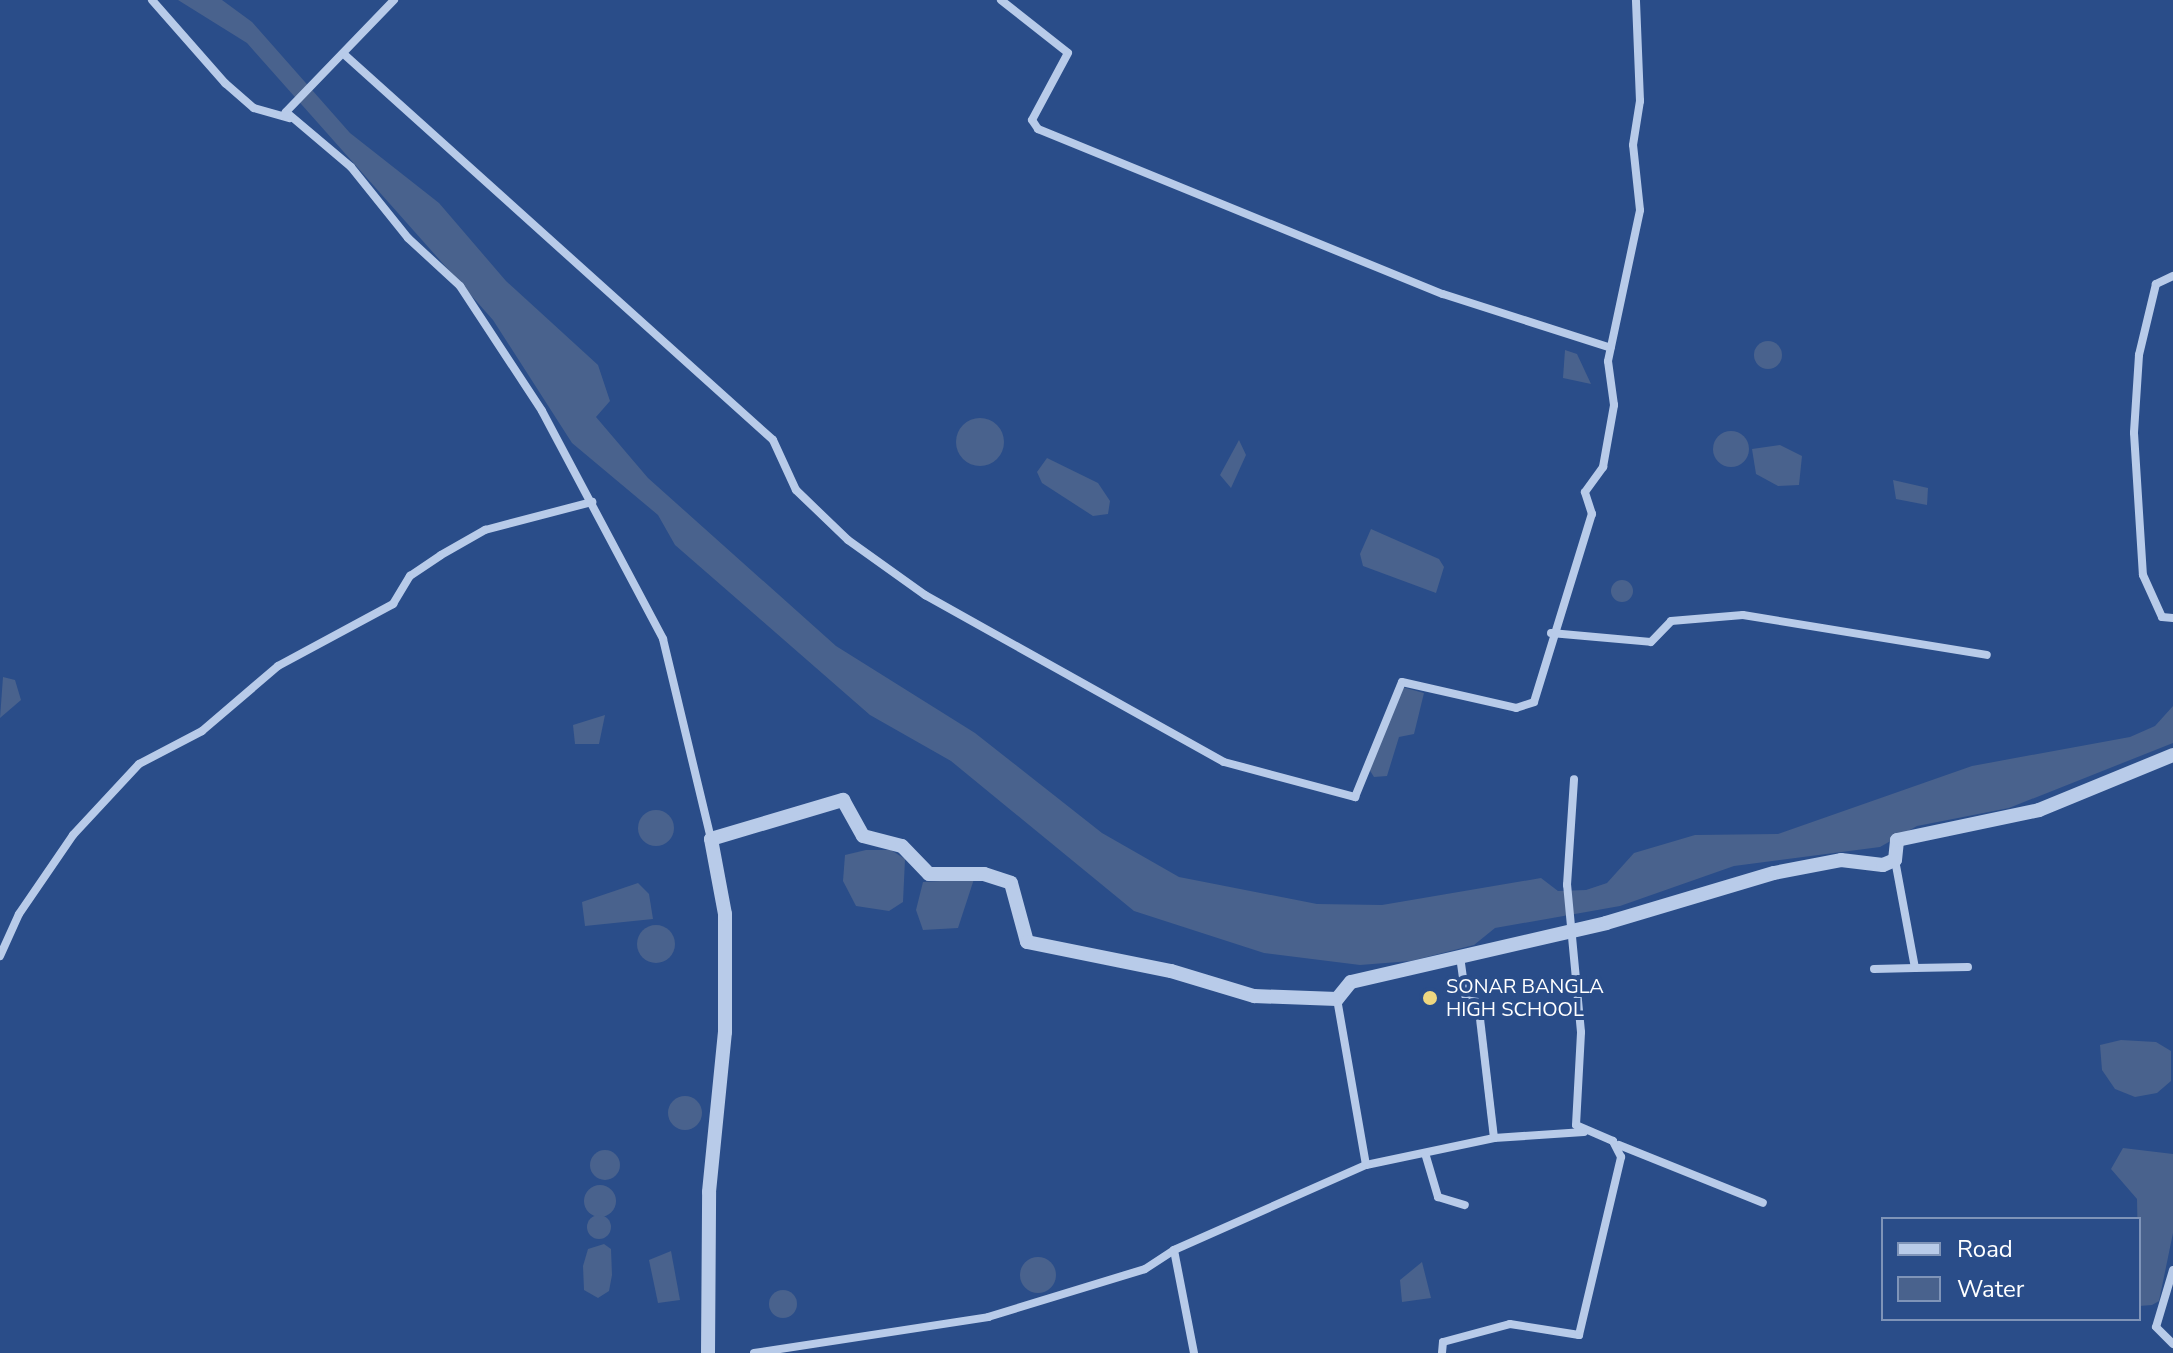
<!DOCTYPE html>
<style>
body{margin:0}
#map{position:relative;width:2173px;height:1353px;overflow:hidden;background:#2a4d89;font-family:"Nunito Sans",sans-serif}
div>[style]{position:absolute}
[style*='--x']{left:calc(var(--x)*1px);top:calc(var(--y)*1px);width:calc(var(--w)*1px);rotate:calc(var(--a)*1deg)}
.water>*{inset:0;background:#49628d}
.round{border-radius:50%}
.minor>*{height:8px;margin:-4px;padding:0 4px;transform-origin:4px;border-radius:4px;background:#b8cbe9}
.tertiary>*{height:14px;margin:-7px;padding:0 7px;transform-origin:7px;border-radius:7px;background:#b8cbe9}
.dots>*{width:22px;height:22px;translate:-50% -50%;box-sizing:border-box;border:4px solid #2a4d89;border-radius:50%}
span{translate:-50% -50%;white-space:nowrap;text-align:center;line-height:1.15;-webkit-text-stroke:8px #2a4d89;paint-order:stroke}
.poi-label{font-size:20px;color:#fff}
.left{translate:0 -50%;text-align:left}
.legend{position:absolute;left:1881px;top:1217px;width:260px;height:104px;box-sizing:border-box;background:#2a4d89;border:2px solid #7f94b8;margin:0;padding:10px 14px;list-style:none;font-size:24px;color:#fff}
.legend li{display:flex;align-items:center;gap:16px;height:40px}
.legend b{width:40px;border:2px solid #7f94b8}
</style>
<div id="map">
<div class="water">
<i style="clip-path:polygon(178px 0,222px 0,252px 22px,350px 133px,439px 203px,506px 281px,598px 365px,610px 401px,596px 417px,648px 478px,836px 646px,975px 733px,1102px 833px,1179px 877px,1317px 904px,1382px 905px,1541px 878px,1558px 891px,1586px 890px,1607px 883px,1634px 853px,1695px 835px,1778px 834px,1972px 766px,2130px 737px,2155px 726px,2173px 706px,2173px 743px,2009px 808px,1917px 826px,1880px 847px,1734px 866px,1620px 906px,1495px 928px,1474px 945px,1411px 961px,1360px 965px,1264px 953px,1134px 911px,951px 761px,870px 715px,675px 545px,658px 515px,572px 443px,493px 320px,247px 43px)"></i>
<i class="round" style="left:1754px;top:341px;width:28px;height:28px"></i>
<i style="clip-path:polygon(1565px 350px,1577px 354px,1591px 384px,1563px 378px)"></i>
<i class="round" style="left:956px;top:418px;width:48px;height:48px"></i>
<i class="round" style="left:1713px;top:431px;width:36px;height:36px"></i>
<i style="clip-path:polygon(1239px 440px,1246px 455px,1231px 488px,1220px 475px)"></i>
<i style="clip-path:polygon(1780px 445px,1802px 456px,1799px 485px,1778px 486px,1756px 474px,1752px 449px)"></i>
<i style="clip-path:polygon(1047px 458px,1098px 483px,1110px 501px,1108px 514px,1093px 516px,1042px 483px,1037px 472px)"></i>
<i style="clip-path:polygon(1893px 480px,1928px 488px,1927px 505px,1896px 499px)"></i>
<i style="clip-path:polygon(1371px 529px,1439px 559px,1444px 567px,1436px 593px,1363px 566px,1360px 554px)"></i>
<i class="round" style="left:1611px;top:580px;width:22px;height:22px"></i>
<i style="clip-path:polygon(3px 677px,15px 680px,21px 700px,0 718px)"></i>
<i style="clip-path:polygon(1402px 687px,1424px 693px,1414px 734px,1399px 737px,1387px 776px,1374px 777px,1367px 766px)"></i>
<i style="clip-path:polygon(605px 715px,599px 744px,575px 744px,573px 725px)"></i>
<i class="round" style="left:638px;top:810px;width:36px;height:36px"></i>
<i style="clip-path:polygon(866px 850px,891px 850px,905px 859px,903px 902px,889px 911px,856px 906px,843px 881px,845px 855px)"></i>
<i style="clip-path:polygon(974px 879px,958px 928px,923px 930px,916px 910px,923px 882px)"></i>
<i style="clip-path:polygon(638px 883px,649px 894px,653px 919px,585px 926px,582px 902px)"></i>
<i class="round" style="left:637px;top:925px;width:38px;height:38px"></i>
<i style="clip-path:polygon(2121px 1040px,2156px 1042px,2171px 1051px,2171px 1081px,2157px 1093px,2135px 1097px,2115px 1089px,2102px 1070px,2100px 1045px)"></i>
<i class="round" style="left:668px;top:1096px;width:34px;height:34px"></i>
<i style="clip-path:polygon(2123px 1148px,2173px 1154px,2173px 1233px,2159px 1301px,2152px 1305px,2139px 1306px,2137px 1199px,2111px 1169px)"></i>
<i class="round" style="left:590px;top:1150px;width:30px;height:30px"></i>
<i class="round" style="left:584px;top:1185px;width:32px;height:32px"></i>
<i class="round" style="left:587px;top:1215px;width:24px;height:24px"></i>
<i style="clip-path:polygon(604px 1244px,611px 1249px,612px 1275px,609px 1291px,598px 1298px,584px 1290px,583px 1266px,588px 1249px)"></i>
<i style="clip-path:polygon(671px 1251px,680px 1300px,658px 1303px,649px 1260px)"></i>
<i class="round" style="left:1020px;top:1257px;width:36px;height:36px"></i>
<i style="clip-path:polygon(1422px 1262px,1431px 1298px,1402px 1302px,1400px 1280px)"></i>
<i class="round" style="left:769px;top:1290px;width:28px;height:28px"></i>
</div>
<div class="minor">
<i style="--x:152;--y:0;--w:111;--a:48.7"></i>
<i style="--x:225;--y:83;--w:38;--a:41"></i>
<i style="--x:254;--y:108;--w:37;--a:16"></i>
<i style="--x:394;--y:0;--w:156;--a:134"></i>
<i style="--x:286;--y:112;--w:85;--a:40.2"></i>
<i style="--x:351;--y:167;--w:91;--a:51.2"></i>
<i style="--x:408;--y:238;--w:71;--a:42.7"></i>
<i style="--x:460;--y:286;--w:149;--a:56.7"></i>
<i style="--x:542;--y:411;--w:258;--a:62"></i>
<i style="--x:663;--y:639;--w:206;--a:76.5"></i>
<i style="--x:1001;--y:0;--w:85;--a:38.3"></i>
<i style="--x:1068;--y:53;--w:76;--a:118.2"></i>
<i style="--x:1032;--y:120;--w:11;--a:56"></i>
<i style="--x:1038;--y:129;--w:437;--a:22.2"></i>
<i style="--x:1443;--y:294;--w:176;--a:17.8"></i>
<i style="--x:346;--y:56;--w:574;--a:41.96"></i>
<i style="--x:773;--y:440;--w:55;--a:65.3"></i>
<i style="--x:796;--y:490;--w:72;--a:43.9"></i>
<i style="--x:848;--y:540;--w:95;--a:35.5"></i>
<i style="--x:925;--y:595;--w:342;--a:29.2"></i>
<i style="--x:1224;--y:762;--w:136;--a:15"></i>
<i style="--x:1355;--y:797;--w:124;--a:-67.8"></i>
<i style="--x:1402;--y:682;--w:117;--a:12.8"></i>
<i style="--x:1516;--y:708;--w:19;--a:-18"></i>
<i style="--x:1534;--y:702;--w:197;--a:-72.9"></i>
<i style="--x:1592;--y:514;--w:23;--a:-108"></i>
<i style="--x:1585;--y:492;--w:31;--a:-54"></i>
<i style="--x:1603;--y:467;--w:63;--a:-79.9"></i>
<i style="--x:1614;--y:405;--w:44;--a:-97.8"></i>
<i style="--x:1608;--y:361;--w:154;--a:-78"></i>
<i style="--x:1640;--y:210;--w:65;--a:-96.1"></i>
<i style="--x:1633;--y:145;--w:45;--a:-81"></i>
<i style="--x:1640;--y:101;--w:101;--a:-92.3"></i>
<i style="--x:2173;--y:276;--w:19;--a:155"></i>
<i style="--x:2156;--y:284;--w:73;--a:103.5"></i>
<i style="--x:2139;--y:355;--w:78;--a:93.7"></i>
<i style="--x:2134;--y:433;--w:142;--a:86.4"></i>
<i style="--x:2143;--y:575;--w:46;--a:65.7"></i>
<i style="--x:2162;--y:617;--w:11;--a:5"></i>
<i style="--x:1551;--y:633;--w:100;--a:5.1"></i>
<i style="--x:1651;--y:642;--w:29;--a:-46"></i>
<i style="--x:1671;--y:621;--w:72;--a:-4.8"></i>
<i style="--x:1743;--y:615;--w:247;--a:9.3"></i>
<i style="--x:0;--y:956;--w:46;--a:-65.7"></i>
<i style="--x:19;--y:914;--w:96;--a:-55.6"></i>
<i style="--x:73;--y:835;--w:97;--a:-47.1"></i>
<i style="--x:139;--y:764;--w:71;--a:-27.6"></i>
<i style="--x:202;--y:731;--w:100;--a:-40.5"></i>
<i style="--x:278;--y:666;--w:131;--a:-28.3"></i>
<i style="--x:393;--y:604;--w:33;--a:-59"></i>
<i style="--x:410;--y:576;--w:37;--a:-34"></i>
<i style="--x:441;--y:555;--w:51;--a:-29.6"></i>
<i style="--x:485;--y:530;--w:111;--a:-14.7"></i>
<i style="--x:1915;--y:968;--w:53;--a:-1.1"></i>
<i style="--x:1874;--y:969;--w:41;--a:-1.4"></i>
<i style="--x:1915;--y:968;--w:110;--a:-100.5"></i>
<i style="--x:1494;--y:1138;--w:90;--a:-3.8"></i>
<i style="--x:1619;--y:1145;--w:155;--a:21.9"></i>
<i style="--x:1425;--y:1153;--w:46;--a:73.5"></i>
<i style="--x:1438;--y:1197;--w:28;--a:17"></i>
<i style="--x:1366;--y:1165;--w:131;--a:-11.9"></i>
<i style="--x:1494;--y:1138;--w:137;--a:-96.7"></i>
<i style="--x:1478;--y:1002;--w:12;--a:-171"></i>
<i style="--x:1466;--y:1000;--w:44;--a:-97.8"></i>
<i style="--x:2173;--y:1270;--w:59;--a:106.6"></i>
<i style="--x:2156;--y:1327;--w:24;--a:45"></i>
<i style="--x:754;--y:1353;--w:237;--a:-8.7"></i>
<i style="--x:988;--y:1317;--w:164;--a:-17"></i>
<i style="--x:1145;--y:1269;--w:35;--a:-33"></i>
<i style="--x:1194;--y:1353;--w:105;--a:-101"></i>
<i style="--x:1174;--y:1250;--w:210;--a:-23.9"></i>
<i style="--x:1366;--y:1165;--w:169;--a:-99.9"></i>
<i style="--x:1442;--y:1353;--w:11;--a:-85"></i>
<i style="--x:1443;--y:1342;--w:69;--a:-15"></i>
<i style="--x:1510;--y:1324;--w:70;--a:9.1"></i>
<i style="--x:1579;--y:1335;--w:183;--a:-76.7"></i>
<i style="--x:1621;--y:1157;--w:18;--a:-117"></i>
<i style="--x:1613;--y:1141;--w:40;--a:-156.6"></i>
<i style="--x:1576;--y:1125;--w:93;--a:-86.9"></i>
<i style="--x:1581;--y:1032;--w:148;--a:-95.4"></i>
<i style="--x:1567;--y:885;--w:106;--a:-86.2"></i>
</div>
<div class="tertiary">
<i style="--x:708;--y:1353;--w:161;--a:-89.6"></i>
<i style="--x:709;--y:1192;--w:161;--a:-84.3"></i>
<i style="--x:725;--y:1032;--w:118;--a:-90"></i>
<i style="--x:725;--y:914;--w:76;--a:-100.6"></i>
<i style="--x:711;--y:839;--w:138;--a:-16.5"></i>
<i style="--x:843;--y:800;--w:41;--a:60.9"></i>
<i style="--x:863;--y:836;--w:40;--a:14.4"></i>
<i style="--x:902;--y:846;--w:39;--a:46"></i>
<i style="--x:929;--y:874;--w:55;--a:0"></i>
<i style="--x:984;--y:874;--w:28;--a:18"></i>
<i style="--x:1011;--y:883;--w:61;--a:74.8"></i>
<i style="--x:1027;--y:942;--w:147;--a:11.4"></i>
<i style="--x:1171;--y:971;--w:87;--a:16.8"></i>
<i style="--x:1254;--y:996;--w:83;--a:2.1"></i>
<i style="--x:1337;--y:999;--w:22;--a:-51"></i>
<i style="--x:1351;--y:982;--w:262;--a:-13"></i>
<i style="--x:1606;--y:923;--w:175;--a:-16.6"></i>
<i style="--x:1774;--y:873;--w:68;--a:-11"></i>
<i style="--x:1841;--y:860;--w:42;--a:6.8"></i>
<i style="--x:1883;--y:865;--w:13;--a:-23"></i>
<i style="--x:1895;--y:860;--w:20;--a:-84"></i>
<i style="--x:1897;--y:840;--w:145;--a:-11.9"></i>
<i style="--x:2039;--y:810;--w:145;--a:-22.3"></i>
</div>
<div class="dots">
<i style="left:1430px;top:998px;background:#efd780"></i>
</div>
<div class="poi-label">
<span class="left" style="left:1446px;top:998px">SONAR BANGLA<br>HIGH SCHOOL</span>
</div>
<ul class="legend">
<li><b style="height:10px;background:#b8cbe9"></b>Road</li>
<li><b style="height:22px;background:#49628d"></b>Water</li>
</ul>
</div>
